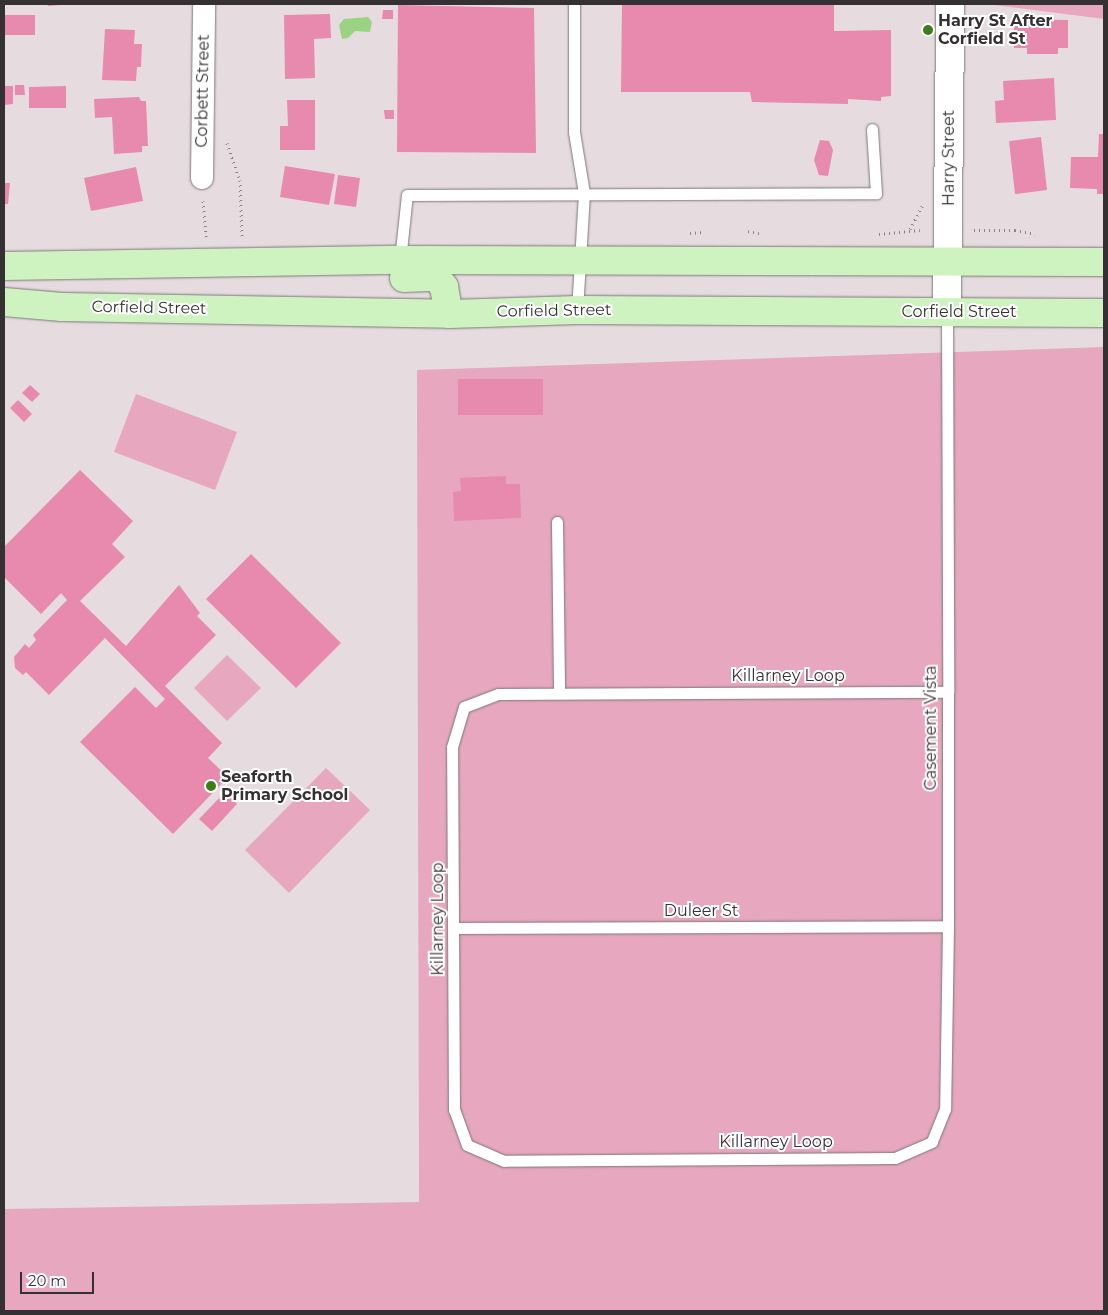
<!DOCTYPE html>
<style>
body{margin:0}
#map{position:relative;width:1108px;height:1315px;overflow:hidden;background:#e6dcdf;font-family:Montserrat,sans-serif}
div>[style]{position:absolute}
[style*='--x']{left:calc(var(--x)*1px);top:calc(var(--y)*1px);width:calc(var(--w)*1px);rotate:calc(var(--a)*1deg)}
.green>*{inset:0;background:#e7a7be}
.water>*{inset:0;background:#9bd384}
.building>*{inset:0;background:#e78aad}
.path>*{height:3px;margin-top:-1.5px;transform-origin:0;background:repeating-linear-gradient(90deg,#8a8385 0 1px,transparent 0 5px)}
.roads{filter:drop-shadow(0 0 1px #7f7679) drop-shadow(0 0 1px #7f7679)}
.lane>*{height:11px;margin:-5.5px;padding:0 5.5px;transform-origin:5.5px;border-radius:5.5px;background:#fff}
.street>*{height:22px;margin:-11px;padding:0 11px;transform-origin:11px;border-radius:11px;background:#fff}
.secondary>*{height:28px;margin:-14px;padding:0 14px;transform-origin:14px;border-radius:14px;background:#fff}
.primary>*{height:28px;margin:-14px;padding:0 14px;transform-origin:14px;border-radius:14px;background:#cff3c0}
.dots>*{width:14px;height:14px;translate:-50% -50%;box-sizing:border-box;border:2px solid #fff;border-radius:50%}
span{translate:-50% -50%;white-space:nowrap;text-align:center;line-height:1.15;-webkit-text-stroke:4px #fff;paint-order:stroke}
.poi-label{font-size:16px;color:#353133;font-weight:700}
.left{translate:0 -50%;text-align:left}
.street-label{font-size:16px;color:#353133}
.frame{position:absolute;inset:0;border:5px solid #353133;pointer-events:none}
.scale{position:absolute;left:20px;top:1272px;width:74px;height:22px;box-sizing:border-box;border:2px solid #353133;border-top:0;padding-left:6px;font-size:15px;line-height:18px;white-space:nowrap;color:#353133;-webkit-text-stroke:4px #fff;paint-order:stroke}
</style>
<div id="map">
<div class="green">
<i style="clip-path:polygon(986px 4px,1104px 4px,1104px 19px)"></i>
<i style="clip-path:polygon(1104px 347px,1104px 1311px,4px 1311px,4px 1209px,419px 1202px,417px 370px)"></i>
<i style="clip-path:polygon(136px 394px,237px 432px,215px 490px,114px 452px)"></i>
<i style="clip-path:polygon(227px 655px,261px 688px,227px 721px,194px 688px)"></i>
<i style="clip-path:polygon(326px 768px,370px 810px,289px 893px,245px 850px)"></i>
</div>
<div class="water">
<i style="clip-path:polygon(368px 17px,372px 22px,370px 32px,355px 31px,348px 38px,342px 39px,339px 25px,344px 19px)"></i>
</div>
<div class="building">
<i style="clip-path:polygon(47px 4px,61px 4px,61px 5px,48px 6px)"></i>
<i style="clip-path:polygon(622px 4px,834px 4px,834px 31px,891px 30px,891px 96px,881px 97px,881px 101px,848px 99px,848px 104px,752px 102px,750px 92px,621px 92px)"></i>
<i style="clip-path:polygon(398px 5px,534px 8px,536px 153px,397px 152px)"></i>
<i style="clip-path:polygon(383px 10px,393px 10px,393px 19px,382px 19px)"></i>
<i style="clip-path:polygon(330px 14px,331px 38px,314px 39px,315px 78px,285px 79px,284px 15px)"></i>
<i style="clip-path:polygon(4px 15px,35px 15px,35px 35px,4px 35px)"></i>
<i style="clip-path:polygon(1014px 19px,1068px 20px,1068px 48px,1058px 48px,1058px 54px,1027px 54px,1027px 48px,1014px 48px)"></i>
<i style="clip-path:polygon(105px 29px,135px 30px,134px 44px,142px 44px,141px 67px,137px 67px,136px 81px,102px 80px)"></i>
<i style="clip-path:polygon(1054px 78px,1056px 120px,996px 123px,995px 101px,1004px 100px,1003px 81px)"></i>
<i style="clip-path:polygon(15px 85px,24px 85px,25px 95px,15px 95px)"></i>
<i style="clip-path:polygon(4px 86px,13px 86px,13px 104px,4px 105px)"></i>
<i style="clip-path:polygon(66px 86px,66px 108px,29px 108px,29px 87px)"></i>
<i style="clip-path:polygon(139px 97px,141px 101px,146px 101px,148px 146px,142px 146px,142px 152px,114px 154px,112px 117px,95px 118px,94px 99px)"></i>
<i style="clip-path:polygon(287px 100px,315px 100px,315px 150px,280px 150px,280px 126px,288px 126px)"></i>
<i style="clip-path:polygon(384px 110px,394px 110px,394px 119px,385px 119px)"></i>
<i style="clip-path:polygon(1099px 134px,1104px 134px,1104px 194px,1097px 194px,1097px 189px,1070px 188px,1071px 157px,1098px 157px)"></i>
<i style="clip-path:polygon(1041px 137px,1047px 190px,1015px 194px,1009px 141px)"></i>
<i style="clip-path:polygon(820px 140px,829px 141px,833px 150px,828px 176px,819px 175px,814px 160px)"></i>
<i style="clip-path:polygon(285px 166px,335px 174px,329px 205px,280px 197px)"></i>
<i style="clip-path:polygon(136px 167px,143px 201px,91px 211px,84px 178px)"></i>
<i style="clip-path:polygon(338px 175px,360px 178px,356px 207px,334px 204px)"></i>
<i style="clip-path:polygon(4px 183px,10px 183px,8px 204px,4px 204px)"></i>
<i style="clip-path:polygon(458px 379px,543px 379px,543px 415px,458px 415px)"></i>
<i style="clip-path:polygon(30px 385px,40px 394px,32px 402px,22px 393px)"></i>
<i style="clip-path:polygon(18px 400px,32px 414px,24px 422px,10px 408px)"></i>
<i style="clip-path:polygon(80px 470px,133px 521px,112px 544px,125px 557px,80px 601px,126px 646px,179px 585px,200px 613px,197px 616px,216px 635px,165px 686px,222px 743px,208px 758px,228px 777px,173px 834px,80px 742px,135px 687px,156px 708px,165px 699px,105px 638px,49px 695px,26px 672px,23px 675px,15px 668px,14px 657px,25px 644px,29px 648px,36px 640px,33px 635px,67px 600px,61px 593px,41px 614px,4px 577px,4px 547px)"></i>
<i style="clip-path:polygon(506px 476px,506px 484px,520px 484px,521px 518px,454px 521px,453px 492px,461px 491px,460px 478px)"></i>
<i style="clip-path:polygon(251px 554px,341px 643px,296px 688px,206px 599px)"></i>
<i style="clip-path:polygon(225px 792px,237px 804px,212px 831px,199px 819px)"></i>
</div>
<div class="path">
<i style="--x:227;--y:143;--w:39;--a:71"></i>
<i style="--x:240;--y:180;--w:56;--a:88"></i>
<i style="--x:203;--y:201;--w:36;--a:85"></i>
<i style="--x:910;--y:229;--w:26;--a:-62"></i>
<i style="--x:974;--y:230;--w:41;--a:0"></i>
<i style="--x:1015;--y:230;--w:20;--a:11"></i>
<i style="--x:748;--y:231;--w:14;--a:12"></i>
<i style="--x:690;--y:233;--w:14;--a:-4"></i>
<i style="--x:879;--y:234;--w:41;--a:-5.6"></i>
</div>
<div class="roads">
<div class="lane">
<i style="--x:574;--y:4;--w:128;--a:90"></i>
<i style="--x:574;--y:132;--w:62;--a:80.7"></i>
<i style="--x:584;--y:193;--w:117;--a:93.4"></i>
<i style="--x:400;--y:260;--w:65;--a:-83.9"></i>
<i style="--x:407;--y:195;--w:469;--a:-0.2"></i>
<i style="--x:876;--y:193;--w:64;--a:-93.6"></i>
<i style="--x:947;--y:312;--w:380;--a:89.8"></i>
<i style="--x:948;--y:692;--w:234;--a:90"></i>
<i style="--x:948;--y:926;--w:183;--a:90.9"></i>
<i style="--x:945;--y:1109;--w:35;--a:112"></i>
<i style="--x:932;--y:1142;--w:40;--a:156.6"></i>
<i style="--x:895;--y:1158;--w:391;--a:179.6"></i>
<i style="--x:504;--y:1161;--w:40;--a:-156.6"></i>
<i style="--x:467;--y:1145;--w:37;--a:-110"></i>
<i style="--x:454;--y:1110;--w:363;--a:-90.3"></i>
<i style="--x:452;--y:747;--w:42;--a:-73.3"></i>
<i style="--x:464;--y:707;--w:36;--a:-21"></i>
<i style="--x:498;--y:694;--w:450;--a:-0.3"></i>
<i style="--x:557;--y:522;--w:170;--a:89.3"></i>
<i style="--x:455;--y:928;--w:493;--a:-0.2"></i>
</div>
<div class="street">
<i style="--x:202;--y:178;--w:174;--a:-89.3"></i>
</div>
<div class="secondary">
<i style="--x:947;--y:312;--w:308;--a:-89.4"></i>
</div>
<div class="primary">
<i style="--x:4;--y:266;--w:396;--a:-0.9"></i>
<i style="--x:400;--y:260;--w:704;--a:0.16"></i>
<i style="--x:404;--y:278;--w:32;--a:-2"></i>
<i style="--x:436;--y:277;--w:13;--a:51"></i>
<i style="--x:444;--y:287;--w:27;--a:80"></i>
<i style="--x:4;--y:302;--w:58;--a:4.9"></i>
<i style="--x:62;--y:307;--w:387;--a:1"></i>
<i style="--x:449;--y:314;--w:128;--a:-1.8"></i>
<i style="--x:577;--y:310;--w:527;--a:0.33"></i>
</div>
</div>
<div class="dots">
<i style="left:928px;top:30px;background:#3d7c19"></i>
<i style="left:211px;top:786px;background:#3d7c19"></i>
</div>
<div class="poi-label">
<span class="left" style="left:938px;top:30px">Harry St After<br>Corfield St</span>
<span class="left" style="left:221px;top:786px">Seaforth<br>Primary School</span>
</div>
<div class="street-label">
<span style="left:203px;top:91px;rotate:-89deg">Corbett Street</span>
<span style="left:949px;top:158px;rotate:-90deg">Harry Street</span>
<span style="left:149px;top:308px;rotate:1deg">Corfield Street</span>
<span style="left:554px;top:311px;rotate:-1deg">Corfield Street</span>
<span style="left:959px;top:312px">Corfield Street</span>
<span style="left:788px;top:676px">Killarney Loop</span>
<span style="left:931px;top:728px;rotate:-90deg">Casement Vista</span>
<span style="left:701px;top:911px">Duleer St</span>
<span style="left:438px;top:919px;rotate:-90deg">Killarney Loop</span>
<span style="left:776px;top:1142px">Killarney Loop</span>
</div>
<div class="frame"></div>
<div class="scale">20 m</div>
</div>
